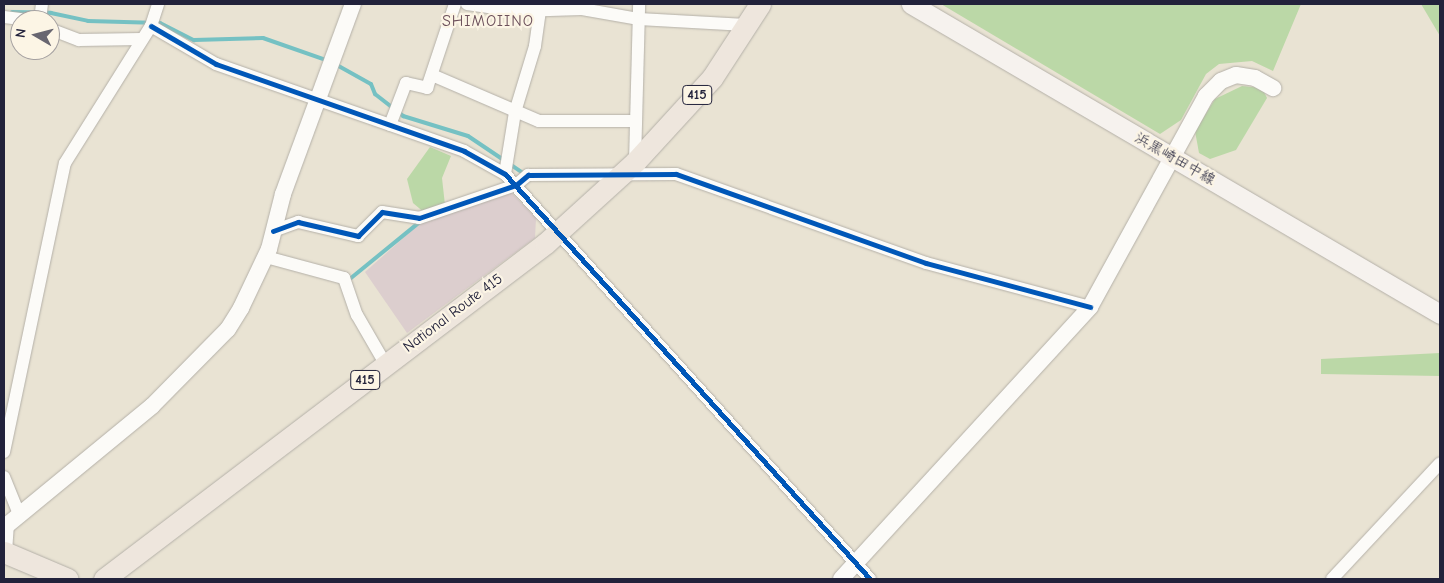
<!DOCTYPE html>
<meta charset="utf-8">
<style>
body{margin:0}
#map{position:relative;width:1444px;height:583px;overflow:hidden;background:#e9e3d3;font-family:"Comic Neue","Klee One",sans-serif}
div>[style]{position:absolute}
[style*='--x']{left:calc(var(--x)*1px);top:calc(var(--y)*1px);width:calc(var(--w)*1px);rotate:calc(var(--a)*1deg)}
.industrial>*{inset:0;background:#dccece}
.green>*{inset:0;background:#bbd8a7}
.stream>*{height:4px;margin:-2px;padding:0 2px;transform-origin:2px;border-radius:2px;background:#75c1c3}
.roads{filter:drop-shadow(0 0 1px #b4b0a8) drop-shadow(0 0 1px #b4b0a8)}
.minor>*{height:12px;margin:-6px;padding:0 6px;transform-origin:6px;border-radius:6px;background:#fcfbf8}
.tertiary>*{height:16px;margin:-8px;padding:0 8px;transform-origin:8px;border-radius:8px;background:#fcfbf8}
.secondary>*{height:19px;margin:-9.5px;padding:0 9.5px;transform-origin:9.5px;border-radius:9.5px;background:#f6f2ee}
.trunk>*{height:21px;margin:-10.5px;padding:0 10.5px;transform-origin:10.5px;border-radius:10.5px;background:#eee6dd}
.cycleway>*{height:5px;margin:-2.5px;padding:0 2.5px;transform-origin:2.5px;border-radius:2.5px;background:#0057b8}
span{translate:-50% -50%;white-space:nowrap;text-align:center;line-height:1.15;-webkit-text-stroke:4.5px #fcf5e5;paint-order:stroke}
.shield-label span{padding:1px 4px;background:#fcf5e5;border:1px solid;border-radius:4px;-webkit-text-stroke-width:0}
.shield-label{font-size:14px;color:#22223b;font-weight:700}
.street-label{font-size:15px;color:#22223b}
.neighbourhood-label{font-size:16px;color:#6c505b;letter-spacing:1px}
.frame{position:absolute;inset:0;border:5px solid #22223b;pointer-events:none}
.north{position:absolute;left:10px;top:10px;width:50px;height:50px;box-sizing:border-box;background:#fcf5e5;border:1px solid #a5a1a1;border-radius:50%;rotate:278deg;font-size:14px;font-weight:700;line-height:20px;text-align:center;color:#22223b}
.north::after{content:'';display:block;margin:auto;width:18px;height:22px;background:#686670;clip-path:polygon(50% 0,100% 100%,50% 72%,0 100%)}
</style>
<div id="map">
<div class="industrial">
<i style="clip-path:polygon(509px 190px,536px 218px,535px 238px,407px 333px,365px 272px,419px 224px)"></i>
</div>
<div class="green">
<i style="clip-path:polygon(941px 4px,1301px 4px,1273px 71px,1252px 61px,1219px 64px,1206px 74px,1181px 120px,1160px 134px)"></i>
<i style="clip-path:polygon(1421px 4px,1440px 4px,1440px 36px)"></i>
<i style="clip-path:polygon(1242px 86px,1262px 88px,1267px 98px,1236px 150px,1210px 159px,1199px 153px,1195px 131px,1215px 99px)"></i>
<i style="clip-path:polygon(430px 147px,451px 156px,442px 178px,445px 205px,426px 214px,413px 203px,407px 179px)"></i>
<i style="clip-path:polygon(1440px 353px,1440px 376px,1321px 374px,1321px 359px)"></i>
</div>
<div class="stream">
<i style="--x:12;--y:12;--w:39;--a:1"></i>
<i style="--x:51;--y:13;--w:38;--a:12"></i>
<i style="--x:88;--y:21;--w:72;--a:1.6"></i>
<i style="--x:160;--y:23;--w:38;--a:27"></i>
<i style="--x:194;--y:40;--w:69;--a:-1.7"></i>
<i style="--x:263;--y:38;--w:70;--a:19.2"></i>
<i style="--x:335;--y:64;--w:41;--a:29.1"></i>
<i style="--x:371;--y:84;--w:11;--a:68"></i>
<i style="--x:375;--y:94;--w:36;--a:38"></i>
<i style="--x:403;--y:116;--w:68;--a:17.1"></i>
<i style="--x:468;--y:136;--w:70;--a:33.9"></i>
<i style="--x:351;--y:278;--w:90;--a:-39.2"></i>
</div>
<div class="roads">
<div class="minor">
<i style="--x:467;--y:4;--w:50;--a:8"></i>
<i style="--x:517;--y:11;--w:65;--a:-1.8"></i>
<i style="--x:582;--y:9;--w:58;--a:10"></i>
<i style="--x:639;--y:19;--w:107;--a:3.2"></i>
<i style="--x:4;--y:17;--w:26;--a:7"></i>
<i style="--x:40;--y:20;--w:16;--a:-83"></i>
<i style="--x:151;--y:26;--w:75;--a:30.3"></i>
<i style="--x:216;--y:64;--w:263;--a:19.3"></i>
<i style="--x:464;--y:151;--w:47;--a:29.3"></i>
<i style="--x:505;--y:174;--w:545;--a:47.97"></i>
<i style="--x:50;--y:29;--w:31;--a:21"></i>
<i style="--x:79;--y:40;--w:63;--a:-0.9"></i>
<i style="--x:432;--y:75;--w:116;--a:23.3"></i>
<i style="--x:539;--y:121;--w:96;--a:0"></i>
<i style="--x:390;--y:125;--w:45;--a:-69.1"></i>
<i style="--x:406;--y:83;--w:22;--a:13"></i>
<i style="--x:427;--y:88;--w:89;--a:-71.6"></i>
<i style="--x:635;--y:162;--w:158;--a:-88.5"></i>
<i style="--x:505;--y:174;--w:63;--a:-80.8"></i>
<i style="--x:515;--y:112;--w:69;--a:-73.1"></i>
<i style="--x:535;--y:46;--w:35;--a:-82"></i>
<i style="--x:273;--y:231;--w:27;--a:-20"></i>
<i style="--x:298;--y:222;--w:62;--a:13.1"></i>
<i style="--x:358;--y:236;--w:34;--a:-45"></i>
<i style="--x:382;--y:212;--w:37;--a:9"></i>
<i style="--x:419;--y:218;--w:102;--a:-18.8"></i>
<i style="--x:516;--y:185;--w:16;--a:-40"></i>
<i style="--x:528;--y:175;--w:148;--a:-0.4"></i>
<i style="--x:676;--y:174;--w:265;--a:19.6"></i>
<i style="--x:926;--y:263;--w:170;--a:15"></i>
<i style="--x:266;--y:257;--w:81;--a:15.1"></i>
<i style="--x:344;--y:278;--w:39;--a:71"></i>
<i style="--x:357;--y:315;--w:58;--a:59.9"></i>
<i style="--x:4;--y:452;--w:295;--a:-78.1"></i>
<i style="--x:65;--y:163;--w:162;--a:-57.9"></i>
<i style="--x:151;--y:26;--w:23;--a:-72"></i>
<i style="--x:4;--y:477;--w:40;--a:68"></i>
<i style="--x:1332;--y:579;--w:158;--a:-47"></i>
</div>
<div class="tertiary">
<i style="--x:4;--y:552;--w:26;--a:-86"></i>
<i style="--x:6;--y:526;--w:189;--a:-39.4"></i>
<i style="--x:152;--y:406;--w:108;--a:-45.4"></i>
<i style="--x:228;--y:329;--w:25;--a:-58"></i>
<i style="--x:241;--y:308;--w:65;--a:-64.6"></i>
<i style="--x:269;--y:249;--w:57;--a:-75.7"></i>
<i style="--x:283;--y:194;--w:202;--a:-69.8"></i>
<i style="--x:841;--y:579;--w:369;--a:-47.5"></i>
<i style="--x:1090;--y:307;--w:241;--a:-61.2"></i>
<i style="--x:1206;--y:96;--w:21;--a:-45"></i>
<i style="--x:1221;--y:81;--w:16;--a:-22"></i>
<i style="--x:1236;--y:75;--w:19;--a:9"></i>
<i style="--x:1255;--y:78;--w:21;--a:29"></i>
</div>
<div class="secondary">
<i style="--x:911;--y:4;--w:613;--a:30.37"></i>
</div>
<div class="trunk">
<i style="--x:4;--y:552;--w:69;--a:22.9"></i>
<i style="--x:104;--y:579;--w:555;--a:-37.24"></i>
<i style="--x:546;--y:243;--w:120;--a:-42.3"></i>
<i style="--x:635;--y:162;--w:114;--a:-47.5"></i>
<i style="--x:712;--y:78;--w:88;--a:-57"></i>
</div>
</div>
<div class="cycleway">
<i style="--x:151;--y:26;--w:75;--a:30.3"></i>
<i style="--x:216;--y:64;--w:263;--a:19.3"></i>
<i style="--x:464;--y:151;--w:47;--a:29.3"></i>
<i style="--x:505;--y:174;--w:545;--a:47.97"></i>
<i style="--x:273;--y:231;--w:27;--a:-20"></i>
<i style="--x:298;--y:222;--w:62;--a:13.1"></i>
<i style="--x:358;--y:236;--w:34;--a:-45"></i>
<i style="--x:382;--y:212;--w:37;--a:9"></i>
<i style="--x:419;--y:218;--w:102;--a:-18.8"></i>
<i style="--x:516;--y:185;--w:16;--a:-40"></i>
<i style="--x:528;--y:175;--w:148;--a:-0.4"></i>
<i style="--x:676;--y:174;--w:265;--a:19.6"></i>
<i style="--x:926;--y:263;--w:170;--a:15"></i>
</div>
<div class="shield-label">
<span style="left:697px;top:95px">415</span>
<span style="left:365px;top:380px">415</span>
</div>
<div class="street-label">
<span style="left:1175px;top:159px;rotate:30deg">浜黒崎田中線</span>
<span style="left:453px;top:313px;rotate:-37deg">National Route 415</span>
</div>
<div class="neighbourhood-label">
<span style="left:488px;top:21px">SHIMOIINO</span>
</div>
<div class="frame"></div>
<div class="north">N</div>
</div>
